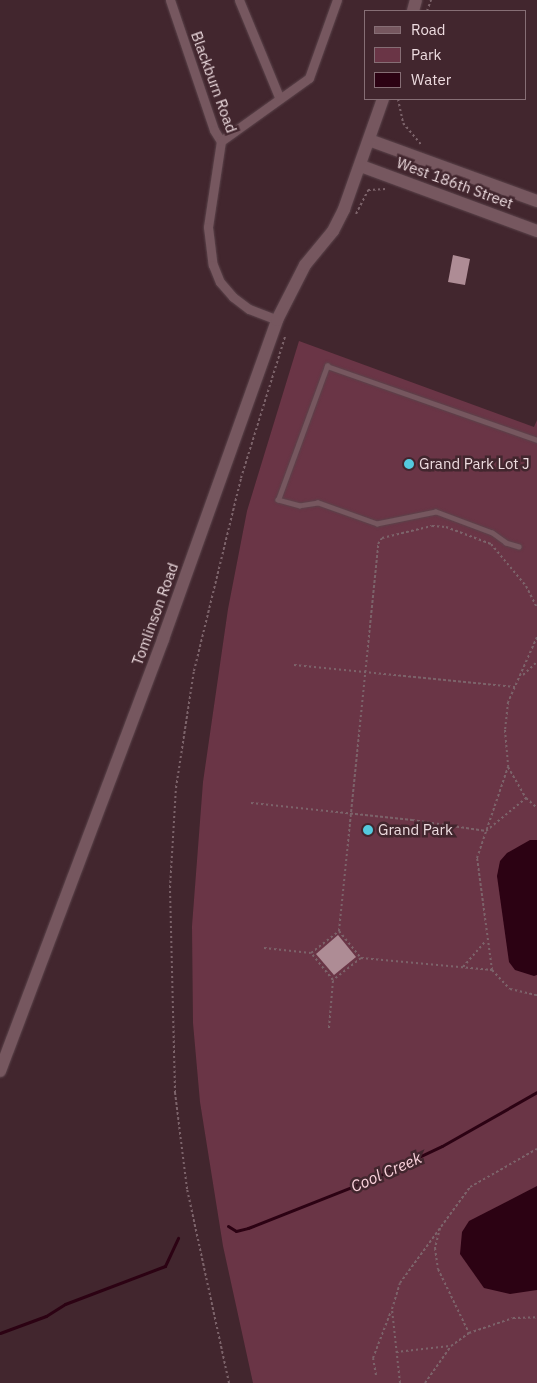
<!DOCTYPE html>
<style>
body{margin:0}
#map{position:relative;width:537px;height:1383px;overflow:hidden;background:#42262e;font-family:"IBM Plex Sans",sans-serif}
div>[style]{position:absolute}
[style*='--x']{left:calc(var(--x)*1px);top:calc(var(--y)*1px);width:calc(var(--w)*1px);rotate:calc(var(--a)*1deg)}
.green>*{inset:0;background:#6a3546}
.water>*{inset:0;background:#2c0213}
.stream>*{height:3px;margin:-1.5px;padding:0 1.5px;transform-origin:1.5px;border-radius:1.5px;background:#2c0213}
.building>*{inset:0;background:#ae8c95}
.path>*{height:2px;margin-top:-1px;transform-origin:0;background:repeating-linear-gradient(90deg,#7c636a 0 2.5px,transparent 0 5px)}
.roads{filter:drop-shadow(0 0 1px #5a434a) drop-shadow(0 0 1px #5a434a)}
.lane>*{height:4.5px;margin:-2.25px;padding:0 2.25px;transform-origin:2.25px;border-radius:2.25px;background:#76575f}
.street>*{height:9px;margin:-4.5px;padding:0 4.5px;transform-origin:4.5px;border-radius:4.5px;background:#76575f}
.secondary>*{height:12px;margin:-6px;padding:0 6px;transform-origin:6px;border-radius:6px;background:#76575f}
.dots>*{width:14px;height:14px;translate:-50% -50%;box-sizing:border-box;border:2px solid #42262e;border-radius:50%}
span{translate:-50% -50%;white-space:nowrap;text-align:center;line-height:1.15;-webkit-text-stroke:5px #42262e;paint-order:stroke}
.street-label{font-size:15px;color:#eddbdf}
.poi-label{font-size:15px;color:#eddbdf}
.left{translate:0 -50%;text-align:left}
.water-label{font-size:16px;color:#fcd3dd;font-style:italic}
.legend{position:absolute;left:364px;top:10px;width:162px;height:90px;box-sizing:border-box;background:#42262e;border:1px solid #866e75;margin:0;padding:6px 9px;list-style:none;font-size:15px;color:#eddbdf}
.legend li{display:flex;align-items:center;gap:10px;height:25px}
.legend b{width:25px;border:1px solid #866e75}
</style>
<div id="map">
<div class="green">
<i style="clip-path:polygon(299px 341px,534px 427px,537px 420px,537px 1383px,253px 1383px,223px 1246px,200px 1102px,193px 1023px,192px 926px,203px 782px,228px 609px,247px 511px)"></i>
</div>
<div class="water">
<i style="clip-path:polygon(530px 840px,537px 840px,537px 975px,534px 976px,515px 970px,509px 962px,497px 876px,500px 861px,507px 853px)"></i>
<i style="clip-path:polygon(537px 1186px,537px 1290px,510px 1294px,484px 1288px,460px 1254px,462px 1232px,469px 1221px)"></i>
</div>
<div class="stream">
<i style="--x:228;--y:1226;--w:9;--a:32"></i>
<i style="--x:236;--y:1231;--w:12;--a:-14"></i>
<i style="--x:248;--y:1228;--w:133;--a:-21.6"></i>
<i style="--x:372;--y:1179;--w:77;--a:-25.2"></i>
<i style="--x:442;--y:1146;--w:109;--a:-29.6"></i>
<i style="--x:0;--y:1333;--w:49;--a:-20.3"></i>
<i style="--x:46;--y:1316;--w:22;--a:-32"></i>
<i style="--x:65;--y:1304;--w:107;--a:-20.8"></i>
<i style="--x:165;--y:1266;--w:31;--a:-65"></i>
</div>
<div class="building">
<i style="clip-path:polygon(453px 255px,470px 259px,465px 285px,448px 282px)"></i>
<i style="clip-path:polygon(338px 935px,356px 957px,334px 975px,316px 954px)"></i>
</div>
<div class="path">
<i style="--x:427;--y:11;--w:12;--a:-70"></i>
<i style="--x:398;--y:99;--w:25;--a:78"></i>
<i style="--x:403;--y:123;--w:30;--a:50"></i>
<i style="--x:356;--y:214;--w:27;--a:-63"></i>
<i style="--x:368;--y:190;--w:18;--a:-3"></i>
<i style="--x:537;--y:637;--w:71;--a:114"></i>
<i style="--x:508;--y:702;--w:28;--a:96"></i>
<i style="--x:505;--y:730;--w:37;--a:85"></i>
<i style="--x:508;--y:767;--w:36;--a:60"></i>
<i style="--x:526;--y:798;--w:15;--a:42"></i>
<i style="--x:294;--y:665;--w:223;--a:5.7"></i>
<i style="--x:523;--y:675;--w:19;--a:-43"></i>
<i style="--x:251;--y:803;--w:162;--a:6"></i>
<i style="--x:412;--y:820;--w:75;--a:8.5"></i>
<i style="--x:486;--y:831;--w:52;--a:-39.5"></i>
<i style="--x:339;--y:931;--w:389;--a:-84.2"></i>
<i style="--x:378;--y:544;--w:7;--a:-56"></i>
<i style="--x:382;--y:538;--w:51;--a:-13.5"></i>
<i style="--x:432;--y:526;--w:14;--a:4"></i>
<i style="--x:446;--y:527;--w:48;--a:20.7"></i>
<i style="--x:491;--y:544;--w:55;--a:50.2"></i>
<i style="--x:526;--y:586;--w:25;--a:63"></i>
<i style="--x:264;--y:948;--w:47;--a:6.1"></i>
<i style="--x:361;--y:958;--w:132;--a:5.2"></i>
<i style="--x:492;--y:970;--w:26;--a:47"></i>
<i style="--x:510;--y:989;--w:28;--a:13"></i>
<i style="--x:463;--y:967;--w:35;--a:-49"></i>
<i style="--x:492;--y:970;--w:113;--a:-97.6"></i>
<i style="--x:477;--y:858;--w:96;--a:-71.2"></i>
<i style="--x:329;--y:1028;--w:48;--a:-85.2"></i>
<i style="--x:333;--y:980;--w:35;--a:-129"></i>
<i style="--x:311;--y:953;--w:36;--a:-38"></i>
<i style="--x:339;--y:931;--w:35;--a:51"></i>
<i style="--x:361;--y:958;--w:36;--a:142"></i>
<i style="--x:440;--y:1228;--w:21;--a:104"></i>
<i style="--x:435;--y:1248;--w:21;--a:82"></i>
<i style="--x:438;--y:1269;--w:71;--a:64.2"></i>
<i style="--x:396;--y:1352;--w:54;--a:-6.3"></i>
<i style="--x:376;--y:1375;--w:17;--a:-100"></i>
<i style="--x:373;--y:1358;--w:50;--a:-69"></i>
<i style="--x:229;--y:1383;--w:198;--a:-102.2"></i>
<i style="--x:187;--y:1189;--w:97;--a:-97.1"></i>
<i style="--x:175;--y:1093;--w:205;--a:-91.4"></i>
<i style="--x:170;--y:888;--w:100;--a:-86.6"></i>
<i style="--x:176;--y:788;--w:118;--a:-81.3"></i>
<i style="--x:194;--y:671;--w:199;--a:-76.3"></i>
<i style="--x:241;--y:478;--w:148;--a:-72.7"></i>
<i style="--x:400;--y:1383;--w:74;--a:-96.2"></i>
<i style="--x:392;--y:1309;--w:27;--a:-73"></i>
<i style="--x:400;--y:1283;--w:119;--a:-53.9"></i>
<i style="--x:470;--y:1187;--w:77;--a:-29.6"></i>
<i style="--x:425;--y:1383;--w:45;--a:-54.9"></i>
<i style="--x:451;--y:1346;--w:22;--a:-36"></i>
<i style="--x:469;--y:1333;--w:46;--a:-18.8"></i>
<i style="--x:513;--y:1318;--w:24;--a:-2"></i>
</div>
<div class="roads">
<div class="lane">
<i style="--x:519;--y:547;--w:14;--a:-163"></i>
<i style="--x:506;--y:543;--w:17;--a:-144"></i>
<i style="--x:492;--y:533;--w:60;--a:-159.4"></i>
<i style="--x:436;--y:512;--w:60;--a:168.5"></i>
<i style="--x:377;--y:524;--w:63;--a:-160.4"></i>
<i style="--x:318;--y:503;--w:18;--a:171"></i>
<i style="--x:300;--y:506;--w:23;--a:-165"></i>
<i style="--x:278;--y:500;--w:143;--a:-69.9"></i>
<i style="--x:327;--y:366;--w:223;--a:19.4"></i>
</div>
<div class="street">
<i style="--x:170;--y:0;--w:137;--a:71.3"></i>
<i style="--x:214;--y:130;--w:13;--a:58"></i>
<i style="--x:221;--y:141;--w:87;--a:98.6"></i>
<i style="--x:208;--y:227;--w:38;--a:83"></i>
<i style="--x:213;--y:265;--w:18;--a:68"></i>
<i style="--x:220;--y:282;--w:20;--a:49"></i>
<i style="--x:233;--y:297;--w:20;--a:37"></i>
<i style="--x:249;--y:309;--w:30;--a:21"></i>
<i style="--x:239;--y:0;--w:105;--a:67.6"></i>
<i style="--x:221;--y:141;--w:108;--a:-35.6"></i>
<i style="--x:309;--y:78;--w:83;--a:-70.3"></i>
</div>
<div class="secondary">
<i style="--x:413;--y:11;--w:11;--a:-75"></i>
<i style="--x:369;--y:140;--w:179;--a:20"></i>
<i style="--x:361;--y:166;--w:188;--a:20.3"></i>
<i style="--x:0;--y:1071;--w:462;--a:-69.3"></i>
<i style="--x:163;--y:639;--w:339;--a:-70.3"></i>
<i style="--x:277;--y:320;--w:62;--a:-63"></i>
<i style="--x:305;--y:265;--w:44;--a:-50.5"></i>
<i style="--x:333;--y:231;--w:25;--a:-63"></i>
<i style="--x:344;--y:209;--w:117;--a:-70.5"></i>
</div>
</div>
<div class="dots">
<i style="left:409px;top:464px;background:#54cade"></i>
<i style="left:368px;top:830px;background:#54cade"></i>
</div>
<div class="street-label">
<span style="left:214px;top:82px;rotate:70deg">Blackburn Road</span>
<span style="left:455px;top:183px;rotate:20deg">West 186th Street</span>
<span style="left:155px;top:614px;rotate:-70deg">Tomlinson Road</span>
</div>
<div class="poi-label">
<span class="left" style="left:419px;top:464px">Grand Park Lot J</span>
<span class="left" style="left:378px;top:830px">Grand Park</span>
</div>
<div class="water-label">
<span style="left:386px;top:1172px;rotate:-24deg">Cool Creek</span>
</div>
<ul class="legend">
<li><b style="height:6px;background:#76575f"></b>Road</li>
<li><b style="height:14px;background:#6a3546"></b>Park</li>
<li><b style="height:14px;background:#2c0213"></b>Water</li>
</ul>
</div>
